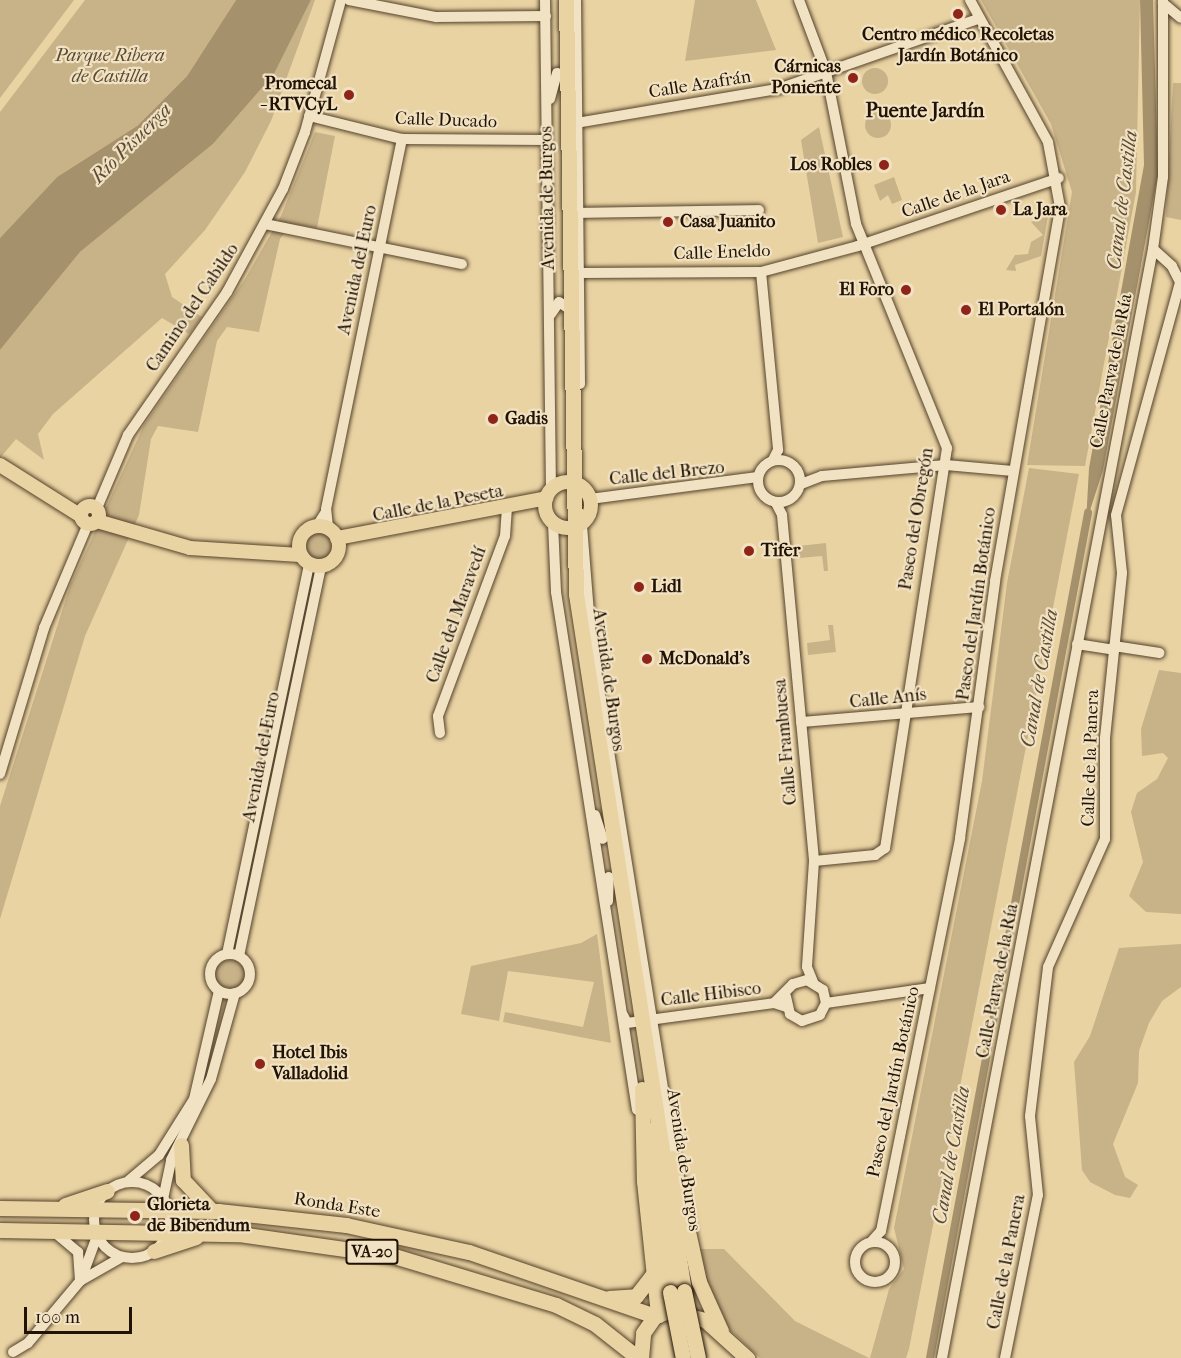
<!DOCTYPE html>
<meta charset="utf-8">
<style>
body{margin:0}
#map{position:relative;width:1181px;height:1358px;overflow:hidden;background:#ead3a3;font-family:"IM FELL French Canon",serif}
div>[style]{position:absolute}
[style*='--x']{left:calc(var(--x)*1px);top:calc(var(--y)*1px);width:calc(var(--w)*1px);rotate:calc(var(--a)*1deg)}
.green>*{inset:0;background:#c8b288}
.round{border-radius:50%}
.water>*{inset:0;background:#a6916d}
.canal>*{height:8px;margin:-4px;padding:0 4px;transform-origin:4px;border-radius:4px;background:#a6916d}
.roads{filter:drop-shadow(0 0 2px #53422b) drop-shadow(0 0 2px #53422b)}
.minor>*{height:10px;margin:-5px;padding:0 5px;transform-origin:5px;border-radius:5px;background:#f1e2c3}
.minor>.ring{margin:-5px;padding:0;box-sizing:content-box;background:none;border:10px solid #f1e2c3;border-radius:50%}
.major>*{height:14px;margin:-7px;padding:0 7px;transform-origin:7px;border-radius:7px;background:#ead3a3}
.major>.ring{margin:-7px;padding:0;box-sizing:content-box;background:none;border:14px solid #ead3a3;border-radius:50%}
.highway>*{height:15px;margin:-7.5px;padding:0 7.5px;transform-origin:7.5px;border-radius:7.5px;background:#ead3a3}
.bridges{filter:drop-shadow(0 0 2px #211203) drop-shadow(0 0 2px #211203)}
.highway-bridge>*{height:15px;margin:-7.5px;padding:0 7.5px;transform-origin:7.5px;border-radius:7.5px;background:#ead3a3}
.dots>*{width:16px;height:16px;translate:-50% -50%;box-sizing:border-box;border:3px solid #f1e2c3;border-radius:50%}
span{translate:-50% -50%;white-space:nowrap;text-align:center;line-height:1.15;-webkit-text-stroke:4.5px #f1e2c3;paint-order:stroke}
.shield-label span{padding:2px 4px;background:#f1e2c3;border:2px solid;border-radius:4px;-webkit-text-stroke-width:0}
.shield-label{font-size:16px;color:#211203;font-weight:700}
.poi-label{font-size:18px;color:#211203;font-weight:700}
.right{translate:-100% -50%;text-align:right}
.left{translate:0 -50%;text-align:left}
.park-label{font-size:18px;color:#5b4a32;font-style:italic}
.street-label{font-size:18px;color:#211203}
.neighbourhood-label{font-size:20px;color:#211203;font-weight:700}
.water-label{font-size:20px;color:#5d4b33;font-style:italic}
.scale{position:absolute;left:24px;top:1307px;width:108px;height:27px;box-sizing:border-box;border:3px solid #211203;border-top:0;padding-left:8px;font-size:18px;line-height:21px;white-space:nowrap;color:#211203;-webkit-text-stroke:4px #f1e2c3;paint-order:stroke}
</style>
<div id="map">
<div class="green">
<i style="clip-path:polygon(0 0,74px 0,0 98px)"></i>
<i style="clip-path:polygon(85px 0,236px 0,187px 76px,137px 126px,57px 177px,0 238px,0 112px)"></i>
<i style="clip-path:polygon(311px 0,315px 0,271px 121px,245px 172px,205px 230px,165px 274px,172px 297px,202px 317px,189px 334px,162px 318px,53px 414px,38px 434px,44px 460px,16px 439px,0 458px,0 350px,80px 252px,213px 144px,274px 74px)"></i>
<i style="clip-path:polygon(695px 0,756px 0,776px 50px,685px 61px)"></i>
<i style="clip-path:polygon(981px 0,1140px 0,1136px 192px,1085px 466px,1027px 465px,1072px 192px,1051px 124px)"></i>
<i class="round" style="left:862px;top:68px;width:26px;height:26px"></i>
<i style="clip-path:polygon(1173px 83px,1181px 83px,1181px 220px,1166px 217px)"></i>
<i class="round" style="left:865px;top:112px;width:26px;height:26px"></i>
<i style="clip-path:polygon(819px 127px,843px 237px,818px 243px,801px 140px)"></i>
<i style="clip-path:polygon(315px 132px,335px 136px,317px 228px,291px 224px,280px 239px,259px 332px,227px 327px,217px 341px,198px 432px,158px 426px,151px 439px,139px 515px,85px 636px,0 919px,0 806px,70px 586px,144px 425px,245px 279px,281px 216px)"></i>
<i style="clip-path:polygon(894px 177px,902px 200px,892px 204px,888px 195px,880px 201px,874px 185px)"></i>
<i style="clip-path:polygon(1048px 216px,1041px 256px,1015px 265px,1016px 271px,1006px 270px,1015px 255px,1028px 254px,1031px 242px,1043px 235px,1031px 222px)"></i>
<i style="clip-path:polygon(1029px 468px,1079px 474px,909px 1349px,906px 1358px,870px 1358px,889px 1289px,904px 1269px,894px 1228px,982px 781px,1007px 583px)"></i>
<i class="round" style="left:303px;top:531px;width:30px;height:30px"></i>
<i style="clip-path:polygon(826px 543px,828px 571px,824px 571px,822px 556px,799px 558px,798px 546px)"></i>
<i style="clip-path:polygon(828px 625px,833px 625px,836px 652px,808px 655px,807px 643px,830px 640px)"></i>
<i style="clip-path:polygon(1159px 670px,1181px 673px,1181px 914px,1146px 912px,1129px 896px,1143px 862px,1131px 812px,1137px 793px,1157px 779px,1168px 758px,1163px 753px,1142px 756px,1141px 729px)"></i>
<i style="clip-path:polygon(597px 934px,611px 1043px,503px 1022px,505px 1012px,583px 1027px,594px 982px,508px 971px,499px 1021px,461px 1014px,471px 966px,581px 943px)"></i>
<i style="clip-path:polygon(1181px 944px,1181px 987px,1162px 1001px,1149px 1023px,1139px 1051px,1138px 1083px,1113px 1144px,1125px 1177px,1138px 1185px,1130px 1198px,1115px 1195px,1090px 1182px,1082px 1170px,1074px 1062px,1090px 1036px,1119px 948px)"></i>
<i class="round" style="left:215px;top:960px;width:30px;height:30px"></i>
<i style="clip-path:polygon(699px 1249px,724px 1249px,795px 1321px,869px 1358px,760px 1358px,721px 1321px,709px 1296px)"></i>
</div>
<div class="water">
<i style="clip-path:polygon(236px 0,311px 0,274px 74px,213px 144px,80px 252px,0 350px,0 238px,57px 177px,137px 126px,187px 76px)"></i>
<i style="clip-path:polygon(1140px 0,1153px 0,1158px 173px,1103px 470px,1086px 523px,1089px 468px,1144px 165px)"></i>
</div>
<div class="canal">
<i style="--x:930;--y:1358;--w:860;--a:-79.41"></i>
</div>
<div class="roads">
<div class="minor">
<i style="--x:349;--y:0;--w:89;--a:11.1"></i>
<i style="--x:436;--y:17;--w:110;--a:-0.5"></i>
<i style="--x:545;--y:0;--w:490;--a:89.3"></i>
<i style="--x:576;--y:0;--w:384;--a:89.4"></i>
<i style="--x:799;--y:0;--w:77;--a:69.4"></i>
<i style="--x:826;--y:72;--w:155;--a:78.8"></i>
<i style="--x:856;--y:224;--w:242;--a:67.9"></i>
<i style="--x:947;--y:448;--w:405;--a:98.8"></i>
<i style="--x:885;--y:848;--w:12;--a:145"></i>
<i style="--x:875;--y:855;--w:61;--a:174.4"></i>
<i style="--x:1163;--y:3;--w:23;--a:40"></i>
<i style="--x:550;--y:99;--w:27;--a:-75"></i>
<i style="--x:309;--y:116;--w:96;--a:13.9"></i>
<i style="--x:402;--y:139;--w:145;--a:0.4"></i>
<i style="--x:576;--y:123;--w:205;--a:-9.6"></i>
<i style="--x:778;--y:89;--w:212;--a:-19.3"></i>
<i style="--x:578;--y:213;--w:181;--a:-0.9"></i>
<i style="--x:265;--y:224;--w:201;--a:11.5"></i>
<i style="--x:761;--y:272;--w:179;--a:84.5"></i>
<i style="--x:778;--y:450;--w:11;--a:117"></i>
<i style="--x:579;--y:273;--w:182;--a:-0.3"></i>
<i style="--x:761;--y:272;--w:100;--a:-15"></i>
<i style="--x:858;--y:246;--w:212;--a:-18.7"></i>
<i style="--x:551;--y:314;--w:14;--a:-56"></i>
<i style="--x:559;--y:302;--w:18;--a:34"></i>
<i class="ring" style="left:758px;top:460px;width:32px;height:32px"></i>
<i style="--x:801;--y:484;--w:22;--a:-21"></i>
<i style="--x:822;--y:476;--w:124;--a:-5.1"></i>
<i style="--x:946;--y:465;--w:67;--a:5.1"></i>
<i style="--x:590;--y:499;--w:169;--a:-7.5"></i>
<i style="--x:776;--y:503;--w:13;--a:63"></i>
<i style="--x:782;--y:515;--w:347;--a:84.7"></i>
<i style="--x:814;--y:861;--w:106;--a:93.8"></i>
<i style="--x:807;--y:967;--w:16;--a:68"></i>
<i style="--x:97;--y:508;--w:79;--a:-67"></i>
<i style="--x:128;--y:435;--w:174;--a:-55.3"></i>
<i style="--x:227;--y:292;--w:117;--a:-61.5"></i>
<i style="--x:283;--y:189;--w:61;--a:-68.9"></i>
<i style="--x:305;--y:132;--w:137;--a:-74.7"></i>
<i style="--x:553;--y:523;--w:69;--a:87.5"></i>
<i style="--x:556;--y:592;--w:524;--a:81.11"></i>
<i style="--x:317;--y:526;--w:15;--a:-58"></i>
<i style="--x:582;--y:526;--w:113;--a:85.4"></i>
<i style="--x:591;--y:639;--w:531;--a:80.89"></i>
<i style="--x:328;--y:527;--w:18;--a:-96"></i>
<i style="--x:326;--y:509;--w:378;--a:-78.4"></i>
<i style="--x:1077;--y:644;--w:36;--a:9"></i>
<i style="--x:1114;--y:646;--w:46;--a:8.8"></i>
<i style="--x:801;--y:722;--w:179;--a:-4.8"></i>
<i style="--x:440;--y:733;--w:17;--a:-97"></i>
<i style="--x:438;--y:716;--w:192;--a:-69.6"></i>
<i style="--x:505;--y:536;--w:27;--a:-86"></i>
<i style="--x:0;--y:774;--w:152;--a:-73.2"></i>
<i style="--x:44;--y:628;--w:113;--a:-67.1"></i>
<i style="--x:595;--y:815;--w:25;--a:72"></i>
<i style="--x:608;--y:901;--w:24;--a:-88"></i>
<i class="ring" style="left:210px;top:954px;width:30px;height:30px"></i>
<i style="--x:227;--y:954;--w:399;--a:-78.1"></i>
<i style="--x:239;--y:956;--w:399;--a:-78.1"></i>
<i style="--x:774;--y:1003;--w:27;--a:-45"></i>
<i style="--x:793;--y:984;--w:15;--a:-16"></i>
<i style="--x:807;--y:980;--w:19;--a:32"></i>
<i style="--x:823;--y:990;--w:13;--a:77"></i>
<i style="--x:826;--y:1003;--w:13;--a:117"></i>
<i style="--x:820;--y:1015;--w:19;--a:162"></i>
<i style="--x:802;--y:1021;--w:14;--a:-150"></i>
<i style="--x:790;--y:1014;--w:18;--a:-103"></i>
<i style="--x:826;--y:1003;--w:105;--a:-8.2"></i>
<i style="--x:623;--y:1015;--w:9;--a:63"></i>
<i style="--x:627;--y:1023;--w:148;--a:-7.7"></i>
<i style="--x:774;--y:1003;--w:13;--a:18"></i>
<i style="--x:127;--y:1182;--w:42;--a:-40.2"></i>
<i style="--x:159;--y:1155;--w:66;--a:-58"></i>
<i style="--x:194;--y:1099;--w:111;--a:-77"></i>
<i class="ring" style="left:94px;top:1182px;width:66px;height:66px"></i>
<i style="--x:163;--y:1199;--w:40;--a:-78"></i>
<i style="--x:171;--y:1160;--w:90;--a:-63.7"></i>
<i style="--x:211;--y:1079;--w:89;--a:-74.4"></i>
<i style="--x:53;--y:1231;--w:33;--a:40"></i>
<i style="--x:78;--y:1252;--w:29;--a:86"></i>
<i class="ring" style="left:855px;top:1242px;width:30px;height:30px"></i>
<i style="--x:871;--y:1242;--w:15;--a:-48"></i>
<i style="--x:881;--y:1231;--w:401;--a:-78.6"></i>
<i style="--x:960;--y:838;--w:259;--a:-82.2"></i>
<i style="--x:995;--y:581;--w:380;--a:-80.1"></i>
<i style="--x:1060;--y:207;--w:66;--a:-100.5"></i>
<i style="--x:1048;--y:142;--w:162;--a:-118.8"></i>
<i style="--x:82;--y:1277;--w:44;--a:-69.9"></i>
<i style="--x:13;--y:1352;--w:17;--a:-31"></i>
<i style="--x:28;--y:1343;--w:81;--a:-50"></i>
<i style="--x:80;--y:1281;--w:48;--a:-29.7"></i>
<i style="--x:942;--y:1358;--w:1129;--a:-79.23"></i>
<i style="--x:1153;--y:249;--w:73;--a:-82.1"></i>
<i style="--x:1163;--y:177;--w:177;--a:-90"></i>
<i style="--x:1005;--y:1358;--w:166;--a:-78.6"></i>
<i style="--x:1038;--y:1195;--w:79;--a:-95.8"></i>
<i style="--x:1030;--y:1116;--w:150;--a:-83.1"></i>
<i style="--x:1048;--y:967;--w:140;--a:-66"></i>
<i style="--x:1105;--y:839;--w:101;--a:-90"></i>
<i style="--x:1105;--y:738;--w:166;--a:-84.1"></i>
<i style="--x:1122;--y:573;--w:58;--a:-95.9"></i>
<i style="--x:1116;--y:515;--w:242;--a:-74.6"></i>
<i style="--x:1180;--y:282;--w:18;--a:-117"></i>
<i style="--x:1172;--y:266;--w:25;--a:-138"></i>
</div>
<div class="major">
<i style="--x:0;--y:465;--w:96;--a:32.2"></i>
<i class="ring" style="left:545px;top:482px;width:32px;height:32px"></i>
<i class="ring" style="left:81px;top:506px;width:4px;height:4px"></i>
<i style="--x:97;--y:521;--w:97;--a:16.2"></i>
<i style="--x:190;--y:548;--w:110;--a:3.6"></i>
<i class="ring" style="left:299px;top:526px;width:26px;height:26px"></i>
<i style="--x:337;--y:538;--w:213;--a:-10.8"></i>
</div>
<div class="highway">
<i style="--x:566;--y:0;--w:594;--a:89.04"></i>
<i style="--x:576;--y:594;--w:705;--a:81.19"></i>
<i style="--x:642;--y:1089;--w:92;--a:88.8"></i>
<i style="--x:644;--y:1181;--w:135;--a:84"></i>
<i style="--x:649;--y:1130;--w:163;--a:82.6"></i>
<i style="--x:181;--y:1145;--w:35;--a:87"></i>
<i style="--x:183;--y:1180;--w:42;--a:46.9"></i>
<i style="--x:672;--y:1158;--w:127;--a:77.7"></i>
<i style="--x:699;--y:1282;--w:54;--a:65.8"></i>
<i style="--x:65;--y:1205;--w:44;--a:-18.4"></i>
<i style="--x:0;--y:1208;--w:218;--a:0.8"></i>
<i style="--x:218;--y:1211;--w:129;--a:6.2"></i>
<i style="--x:346;--y:1225;--w:126;--a:12.4"></i>
<i style="--x:469;--y:1252;--w:197;--a:19"></i>
<i style="--x:0;--y:1230;--w:239;--a:1"></i>
<i style="--x:239;--y:1234;--w:157;--a:8.1"></i>
<i style="--x:394;--y:1256;--w:169;--a:16.8"></i>
<i style="--x:556;--y:1305;--w:43;--a:26"></i>
<i style="--x:595;--y:1324;--w:55;--a:38.3"></i>
<i style="--x:154;--y:1251;--w:44;--a:-18.4"></i>
<i style="--x:609;--y:1298;--w:27;--a:-4"></i>
<i style="--x:636;--y:1296;--w:29;--a:-52"></i>
<i style="--x:641;--y:1358;--w:25;--a:-85"></i>
<i style="--x:643;--y:1333;--w:21;--a:-55"></i>
<i style="--x:655;--y:1316;--w:15;--a:-20"></i>
<i style="--x:669;--y:1311;--w:37;--a:14"></i>
<i style="--x:705;--y:1320;--w:57;--a:42.1"></i>
</div>
</div>
<div class="bridges">
<div class="highway-bridge">
<i style="--x:684;--y:1291;--w:68;--a:78.2"></i>
<i style="--x:670;--y:1292;--w:67;--a:78.9"></i>
</div>
</div>
<div class="dots">
<i style="left:958px;top:14px;background:#8f2418"></i>
<i style="left:853px;top:78px;background:#8f2418"></i>
<i style="left:349px;top:95px;background:#8f2418"></i>
<i style="left:884px;top:165px;background:#8f2418"></i>
<i style="left:1001px;top:210px;background:#8f2418"></i>
<i style="left:668px;top:222px;background:#8f2418"></i>
<i style="left:906px;top:290px;background:#8f2418"></i>
<i style="left:966px;top:310px;background:#8f2418"></i>
<i style="left:493px;top:419px;background:#8f2418"></i>
<i style="left:749px;top:551px;background:#8f2418"></i>
<i style="left:639px;top:587px;background:#8f2418"></i>
<i style="left:647px;top:659px;background:#8f2418"></i>
<i style="left:260px;top:1064px;background:#8f2418"></i>
<i style="left:135px;top:1216px;background:#8f2418"></i>
</div>
<div class="shield-label">
<span style="left:372px;top:1252px">VA-20</span>
</div>
<div class="poi-label">
<span style="left:958px;top:46px">Centro médico Recoletas<br>Jardín Botánico</span>
<span class="right" style="left:841px;top:78px">Cárnicas<br>Poniente</span>
<span class="right" style="left:337px;top:95px">Promecal<br>- RTVCyL</span>
<span class="right" style="left:872px;top:165px">Los Robles</span>
<span class="left" style="left:1013px;top:210px">La Jara</span>
<span class="left" style="left:680px;top:222px">Casa Juanito</span>
<span class="right" style="left:894px;top:290px">El Foro</span>
<span class="left" style="left:978px;top:310px">El Portalón</span>
<span class="left" style="left:505px;top:419px">Gadis</span>
<span class="left" style="left:761px;top:551px">Tifer</span>
<span class="left" style="left:651px;top:587px">Lidl</span>
<span class="left" style="left:659px;top:659px">McDonald's</span>
<span class="left" style="left:272px;top:1064px">Hotel Ibis<br>Valladolid</span>
<span class="left" style="left:147px;top:1216px">Glorieta<br>de Bibendum</span>
</div>
<div class="park-label">
<span style="left:110px;top:67px">Parque Ribera<br>de Castilla</span>
</div>
<div class="street-label">
<span style="left:700px;top:85px;rotate:-9deg">Calle Azafrán</span>
<span style="left:446px;top:121px;rotate:2deg">Calle Ducado</span>
<span style="left:956px;top:195px;rotate:-19deg">Calle de la Jara</span>
<span style="left:548px;top:198px;rotate:-91deg">Avenida de Burgos</span>
<span style="left:722px;top:253px;rotate:-2deg">Calle Eneldo</span>
<span style="left:358px;top:270px;rotate:-78deg">Avenida del Euro</span>
<span style="left:193px;top:308px;rotate:-56deg">Camino del Cabildo</span>
<span style="left:1112px;top:371px;rotate:-79deg">Calle Parva de la Ría</span>
<span style="left:667px;top:474px;rotate:-6deg">Calle del Brezo</span>
<span style="left:438px;top:504px;rotate:-11deg">Calle de la Peseta</span>
<span style="left:917px;top:519px;rotate:-81deg">Paseo del Obregón</span>
<span style="left:977px;top:604px;rotate:-82deg">Paseo del Jardín Botánico</span>
<span style="left:457px;top:615px;rotate:-70deg">Calle del Maravedí</span>
<span style="left:608px;top:680px;rotate:82deg">Avenida de Burgos</span>
<span style="left:888px;top:699px;rotate:-6deg">Calle Anís</span>
<span style="left:786px;top:742px;rotate:-95deg">Calle Frambuesa</span>
<span style="left:262px;top:757px;rotate:-79deg">Avenida del Euro</span>
<span style="left:1091px;top:758px;rotate:-88deg">Calle de la Panera</span>
<span style="left:998px;top:981px;rotate:-79deg">Calle Parva de la Ría</span>
<span style="left:711px;top:995px;rotate:-7deg">Calle Hibisco</span>
<span style="left:894px;top:1082px;rotate:-78deg">Paseo del Jardín Botánico</span>
<span style="left:683px;top:1160px;rotate:81deg">Avenida de Burgos</span>
<span style="left:337px;top:1206px;rotate:9deg">Ronda Este</span>
<span style="left:1007px;top:1262px;rotate:-79deg">Calle de la Panera</span>
</div>
<div class="neighbourhood-label">
<span style="left:925px;top:110px">Puente Jardín</span>
</div>
<div class="water-label">
<span style="left:131px;top:143px;rotate:-45deg">Río Pisuerga</span>
<span style="left:1122px;top:200px;rotate:-83deg">Canal de Castilla</span>
<span style="left:1039px;top:678px;rotate:-80deg">Canal de Castilla</span>
<span style="left:951px;top:1155px;rotate:-80deg">Canal de Castilla</span>
</div>
<div class="scale">100 m</div>
</div>
